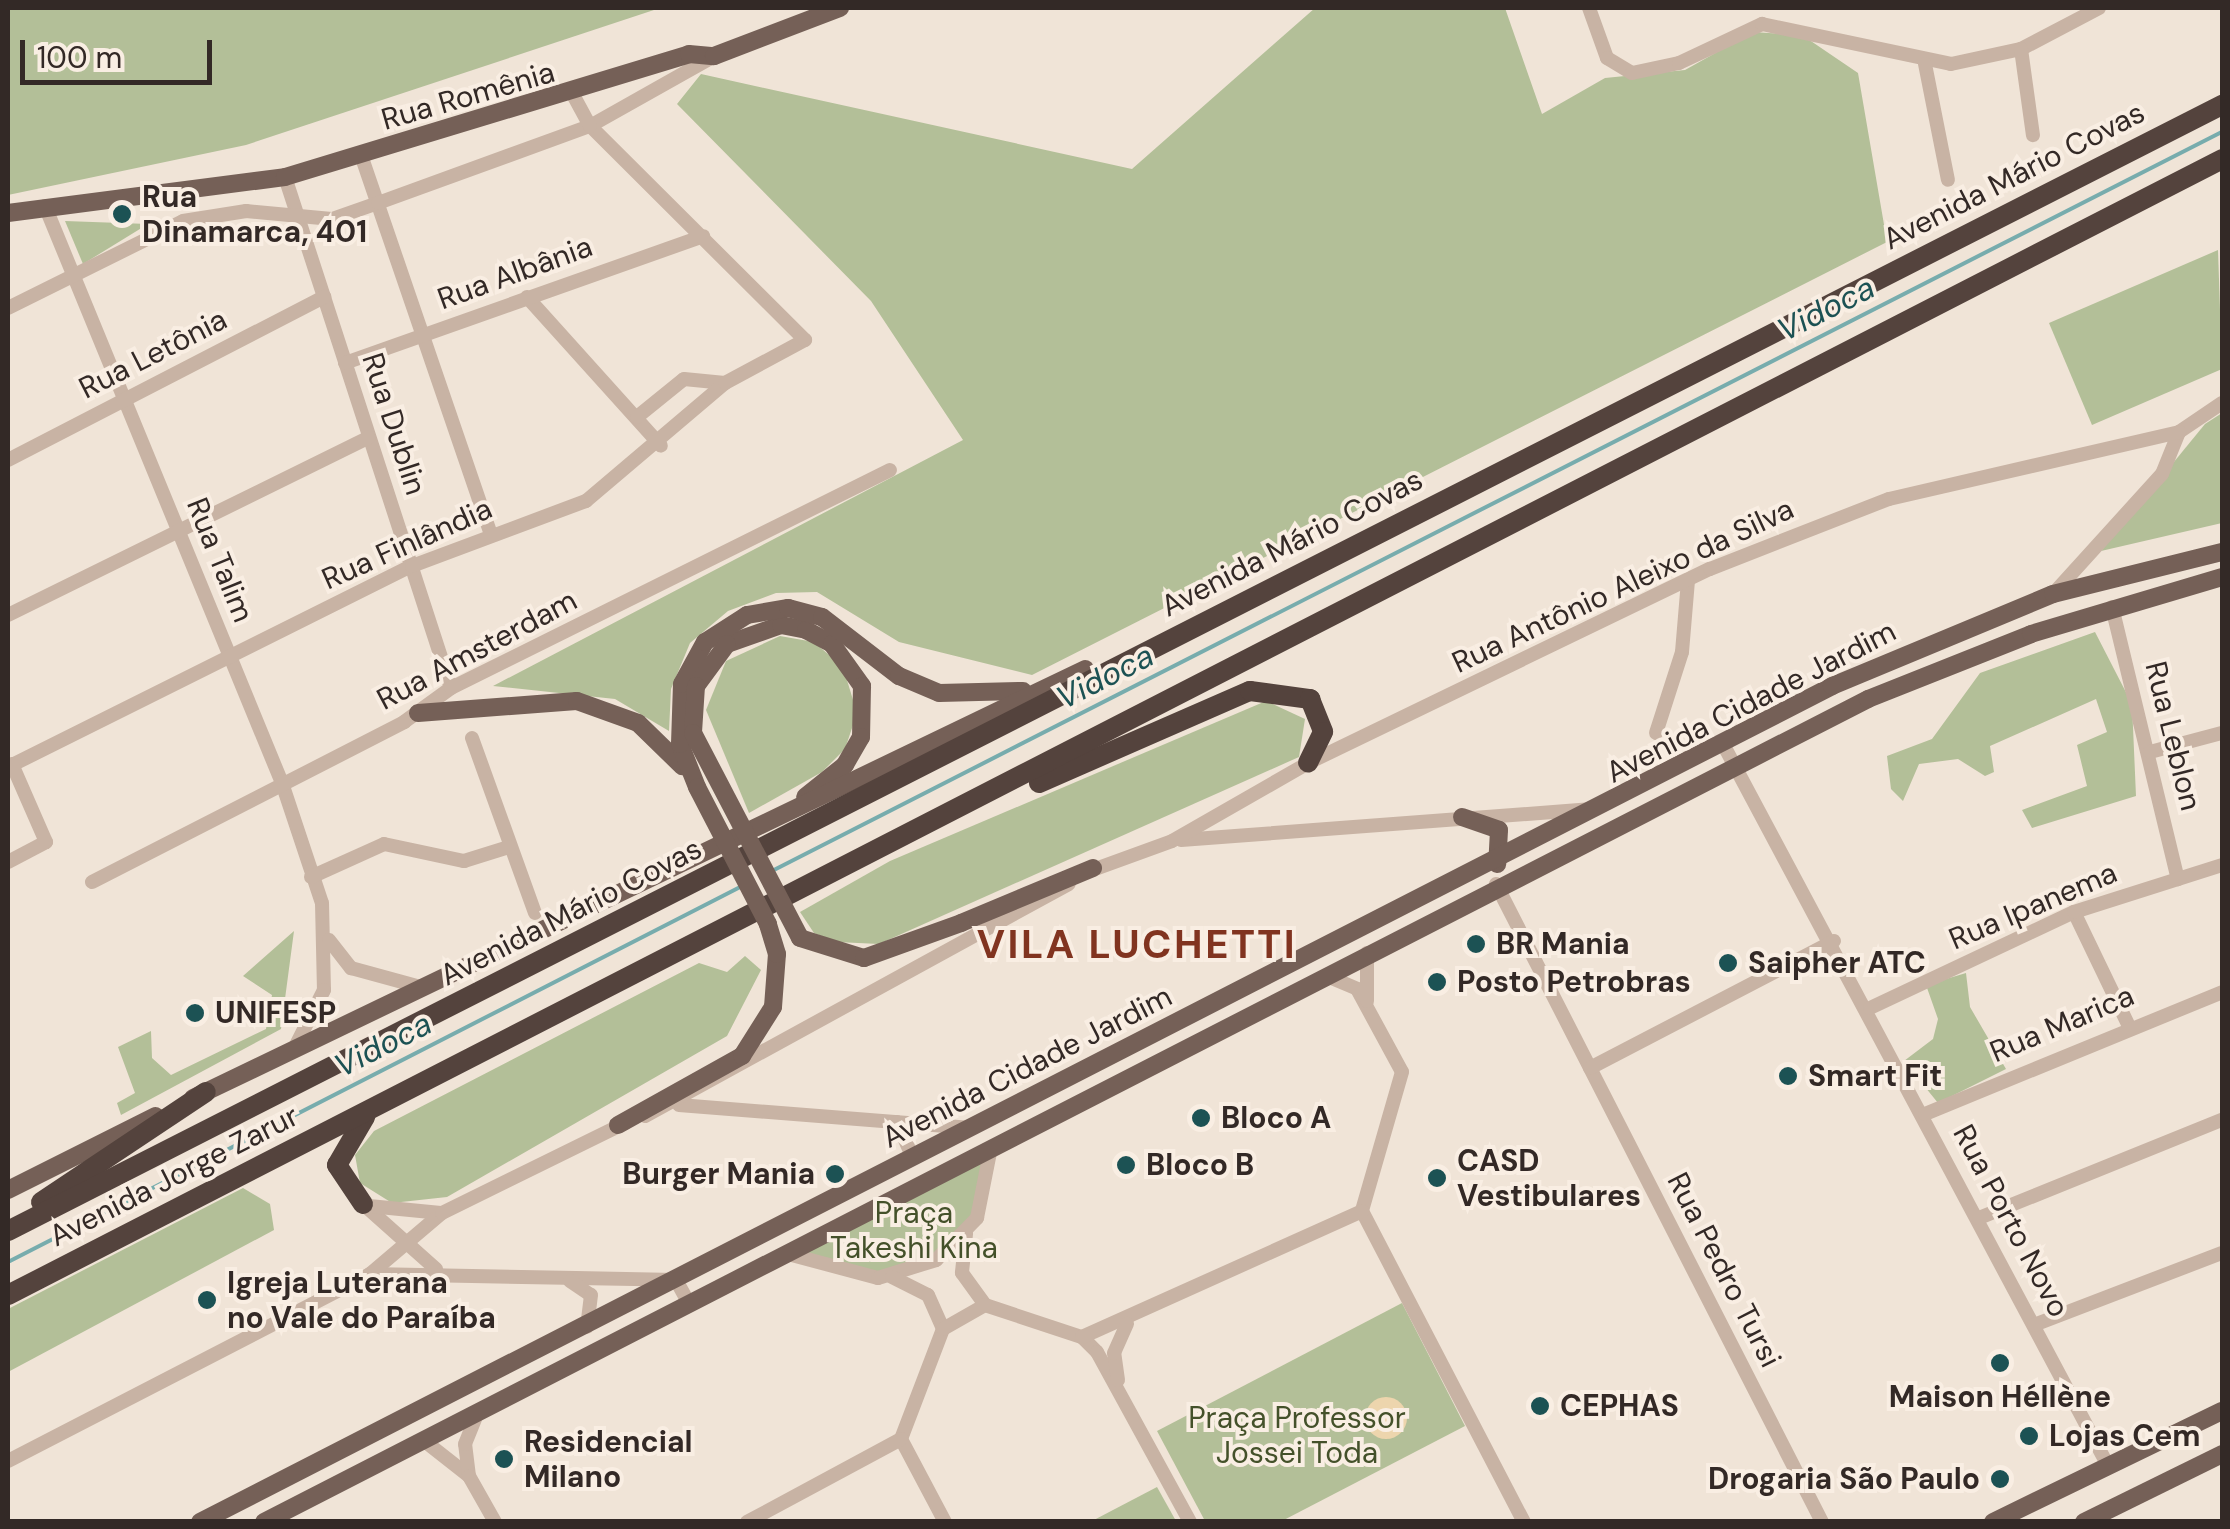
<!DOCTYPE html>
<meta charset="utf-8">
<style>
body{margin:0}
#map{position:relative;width:2230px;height:1529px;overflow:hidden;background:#f0e4d7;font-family:"DM Sans",sans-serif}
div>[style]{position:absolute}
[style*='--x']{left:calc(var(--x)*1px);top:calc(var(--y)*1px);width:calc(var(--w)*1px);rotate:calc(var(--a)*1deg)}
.green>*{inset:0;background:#b3bf98}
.sand>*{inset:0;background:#edd5ad}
.round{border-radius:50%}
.stream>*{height:4px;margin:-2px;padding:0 2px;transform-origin:2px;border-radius:2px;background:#77acad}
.minor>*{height:14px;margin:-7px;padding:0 7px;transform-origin:7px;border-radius:7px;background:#c8b3a4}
.major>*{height:18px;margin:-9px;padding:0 9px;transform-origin:9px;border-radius:9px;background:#756057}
.highway>*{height:20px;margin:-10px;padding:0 10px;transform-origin:10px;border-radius:10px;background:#54433d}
.major-bridge>*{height:18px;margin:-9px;padding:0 9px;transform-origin:9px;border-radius:9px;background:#756057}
.dots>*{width:28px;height:28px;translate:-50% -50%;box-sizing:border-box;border:5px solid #f9eee3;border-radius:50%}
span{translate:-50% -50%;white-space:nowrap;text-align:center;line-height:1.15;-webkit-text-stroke:8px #f9eee3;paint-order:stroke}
.street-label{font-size:30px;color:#332926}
.poi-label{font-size:30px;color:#332926;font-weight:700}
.left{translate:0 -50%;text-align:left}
.right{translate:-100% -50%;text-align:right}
.park-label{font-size:30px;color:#44512a}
.water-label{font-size:32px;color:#1c5254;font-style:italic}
.district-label{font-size:40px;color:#813420;font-weight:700;letter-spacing:2.5px}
.frame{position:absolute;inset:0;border:10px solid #332926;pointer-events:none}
.scale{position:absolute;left:20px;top:40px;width:192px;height:45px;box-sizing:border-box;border:5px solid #332926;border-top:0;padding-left:12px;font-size:30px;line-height:35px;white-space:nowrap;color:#332926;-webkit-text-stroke:8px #f9eee3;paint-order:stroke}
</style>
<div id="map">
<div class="green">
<i style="clip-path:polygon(8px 8px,660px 8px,246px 145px,8px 195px)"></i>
<i style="clip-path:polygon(1315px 8px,1505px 8px,1542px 114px,1605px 78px,1685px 70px,1753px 32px,1802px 35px,1858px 73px,1887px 242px,1032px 675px,899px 642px,817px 592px,776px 593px,728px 611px,690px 643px,671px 689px,669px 731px,615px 699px,493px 686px,963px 440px,871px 301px,677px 104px,701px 74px,1132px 169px)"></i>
<i style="clip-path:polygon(65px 221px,148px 224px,83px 264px)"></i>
<i style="clip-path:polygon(2218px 250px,2222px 369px,2092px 425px,2049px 323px)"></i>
<i style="clip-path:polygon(2222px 413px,2222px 523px,2101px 551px,2205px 424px)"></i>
<i style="clip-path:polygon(2095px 632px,2132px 704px,2136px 796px,2032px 828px,2022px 810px,2087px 786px,2077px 745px,2107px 732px,2096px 699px,1990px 746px,1994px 772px,1985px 776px,1958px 759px,1919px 764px,1903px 801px,1891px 789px,1887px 756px,1932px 739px,1980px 673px)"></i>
<i style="clip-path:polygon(780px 636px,814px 642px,843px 667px,857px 713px,845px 749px,822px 772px,749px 813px,706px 710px,726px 661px)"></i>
<i style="clip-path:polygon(1266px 701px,1305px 719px,1299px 757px,879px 944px,837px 942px,814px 933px,800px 912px,890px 861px)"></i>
<i style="clip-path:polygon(294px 931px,281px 1029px,121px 1115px,117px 1103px,135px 1093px,118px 1047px,151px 1031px,152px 1058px,171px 1075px,266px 1029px,272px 995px,243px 976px)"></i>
<i style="clip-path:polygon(745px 956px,761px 970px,727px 1036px,447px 1197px,392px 1203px,360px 1183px,355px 1155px,374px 1131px,699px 963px,727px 972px)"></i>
<i style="clip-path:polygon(1966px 973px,1970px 1007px,2006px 1069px,1938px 1103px,1904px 1061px,1933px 1039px,1938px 1019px,1926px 985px)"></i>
<i style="clip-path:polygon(991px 1147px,990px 1183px,951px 1250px,892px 1277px,788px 1254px)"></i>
<i style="clip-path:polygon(243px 1188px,270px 1204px,274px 1230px,8px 1372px,8px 1309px)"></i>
<i style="clip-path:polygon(1402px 1303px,1465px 1426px,1280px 1522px,1205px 1521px,1157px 1431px)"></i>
<i style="clip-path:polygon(1157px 1487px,1176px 1521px,1092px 1521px)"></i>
</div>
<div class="sand">
<i class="round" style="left:1365px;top:1397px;width:42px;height:42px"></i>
</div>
<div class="stream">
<i style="--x:770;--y:872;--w:1630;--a:-27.01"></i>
<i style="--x:8;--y:1262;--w:827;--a:-27.12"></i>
</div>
<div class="minor">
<i style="--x:1589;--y:8;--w:53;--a:70.2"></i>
<i style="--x:1607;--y:58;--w:29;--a:31"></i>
<i style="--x:1632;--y:73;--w:48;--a:-12"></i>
<i style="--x:1679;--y:63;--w:92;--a:-25.2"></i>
<i style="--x:1762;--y:24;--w:193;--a:11.9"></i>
<i style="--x:1951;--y:64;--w:72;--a:-12.1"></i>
<i style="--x:2021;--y:49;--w:88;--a:-27.7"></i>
<i style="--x:2021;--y:49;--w:87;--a:82.1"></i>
<i style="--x:1925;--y:64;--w:118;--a:78.8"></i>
<i style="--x:361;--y:155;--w:402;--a:71.1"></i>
<i style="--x:285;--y:177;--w:537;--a:72"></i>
<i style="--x:45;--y:206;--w:624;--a:67.67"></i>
<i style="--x:282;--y:783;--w:126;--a:71.6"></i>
<i style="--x:322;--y:903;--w:87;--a:88.7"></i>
<i style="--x:324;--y:990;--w:66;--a:117"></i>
<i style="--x:527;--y:297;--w:200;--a:48"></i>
<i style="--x:8;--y:308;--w:195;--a:-26.4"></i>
<i style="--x:183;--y:221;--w:64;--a:-9"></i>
<i style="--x:246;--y:211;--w:86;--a:5.3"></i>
<i style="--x:332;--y:219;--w:49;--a:-19.2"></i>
<i style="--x:378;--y:203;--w:226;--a:-20"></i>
<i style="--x:590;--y:126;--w:142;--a:-29.4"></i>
<i style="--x:345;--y:363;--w:380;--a:-19.5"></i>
<i style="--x:637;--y:417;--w:60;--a:-39"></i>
<i style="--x:684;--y:379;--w:41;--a:5.6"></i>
<i style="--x:8;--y:460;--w:356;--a:-27.3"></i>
<i style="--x:2054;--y:593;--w:161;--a:-47.8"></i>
<i style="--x:2162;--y:474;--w:45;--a:-68"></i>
<i style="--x:2179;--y:432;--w:52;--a:-34"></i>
<i style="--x:2112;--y:607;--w:280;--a:76.4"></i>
<i style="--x:8;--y:615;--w:402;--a:-26.2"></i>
<i style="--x:1656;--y:733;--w:85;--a:-72.2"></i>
<i style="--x:1682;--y:652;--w:71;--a:-85.2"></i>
<i style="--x:472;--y:738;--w:186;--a:70.2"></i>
<i style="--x:1723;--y:744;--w:814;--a:61.92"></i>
<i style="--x:2150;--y:752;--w:74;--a:-14.8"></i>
<i style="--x:8;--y:767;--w:451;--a:-26.5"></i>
<i style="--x:412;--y:566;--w:186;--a:-20.5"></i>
<i style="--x:586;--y:501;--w:182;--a:-40.3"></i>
<i style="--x:725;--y:383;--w:91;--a:-28.3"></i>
<i style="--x:805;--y:340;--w:303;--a:-135.1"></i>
<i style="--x:590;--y:126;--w:42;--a:-118.4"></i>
<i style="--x:1181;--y:840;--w:409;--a:-4.3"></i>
<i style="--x:8;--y:862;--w:43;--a:-27.8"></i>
<i style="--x:46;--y:842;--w:85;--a:-113.6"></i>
<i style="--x:1087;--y:872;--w:90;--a:-20"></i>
<i style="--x:1172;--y:841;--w:157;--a:-29.8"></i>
<i style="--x:1308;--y:763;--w:446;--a:-25.8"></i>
<i style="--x:1710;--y:569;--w:192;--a:-21.4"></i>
<i style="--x:1889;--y:499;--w:298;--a:-13"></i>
<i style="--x:311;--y:877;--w:80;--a:-24.3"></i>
<i style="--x:384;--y:844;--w:82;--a:12"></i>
<i style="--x:464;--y:861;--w:47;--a:-17.3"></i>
<i style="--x:92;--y:882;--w:351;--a:-27.1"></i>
<i style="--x:404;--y:722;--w:58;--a:-35.9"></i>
<i style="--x:451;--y:688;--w:490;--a:-26.4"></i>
<i style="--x:1496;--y:884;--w:716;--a:62.93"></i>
<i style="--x:2074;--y:912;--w:124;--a:64.3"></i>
<i style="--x:329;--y:940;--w:36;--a:52"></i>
<i style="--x:351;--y:968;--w:73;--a:15.2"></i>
<i style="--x:1327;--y:976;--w:33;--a:23"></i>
<i style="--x:1357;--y:989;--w:94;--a:61.5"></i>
<i style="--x:1402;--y:1072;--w:145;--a:106.1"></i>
<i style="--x:1362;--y:1211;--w:351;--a:62.5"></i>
<i style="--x:1367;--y:1001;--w:48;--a:-90"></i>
<i style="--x:1870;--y:1008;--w:225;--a:-25.2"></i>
<i style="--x:2074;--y:912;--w:155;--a:-17.6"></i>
<i style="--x:1590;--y:1068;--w:275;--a:-27.5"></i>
<i style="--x:679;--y:1105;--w:293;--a:4.5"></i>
<i style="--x:1925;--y:1114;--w:321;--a:-22.3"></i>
<i style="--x:645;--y:1116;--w:483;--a:-28.7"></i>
<i style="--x:897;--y:1122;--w:37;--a:66"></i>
<i style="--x:363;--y:1204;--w:98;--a:41.7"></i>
<i style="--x:369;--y:1206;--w:72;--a:5.6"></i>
<i style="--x:1979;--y:1218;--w:262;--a:-22"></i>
<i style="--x:966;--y:1234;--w:39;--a:96"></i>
<i style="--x:962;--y:1273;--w:39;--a:54"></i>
<i style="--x:985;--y:1305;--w:102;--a:18.3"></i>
<i style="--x:1082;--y:1337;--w:21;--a:45"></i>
<i style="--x:1097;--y:1352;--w:194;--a:61.3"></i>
<i style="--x:788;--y:1254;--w:93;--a:14.9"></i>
<i style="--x:878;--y:1278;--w:61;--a:-17.2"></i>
<i style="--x:936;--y:1260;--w:59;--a:-45.7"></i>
<i style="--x:977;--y:1218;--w:72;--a:-78.8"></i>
<i style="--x:370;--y:1274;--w:306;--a:1.1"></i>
<i style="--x:676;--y:1280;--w:26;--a:61"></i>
<i style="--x:892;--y:1277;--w:40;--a:26.6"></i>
<i style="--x:928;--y:1295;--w:37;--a:66"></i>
<i style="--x:943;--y:1329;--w:118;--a:110.9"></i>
<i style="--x:901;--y:1439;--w:94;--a:62.1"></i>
<i style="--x:570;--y:1281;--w:25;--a:34"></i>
<i style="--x:591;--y:1295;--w:32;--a:97"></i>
<i style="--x:2034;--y:1325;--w:201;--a:-21"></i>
<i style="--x:943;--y:1329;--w:48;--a:-29.7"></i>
<i style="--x:1082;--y:1337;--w:307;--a:-24.2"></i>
<i style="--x:1118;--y:1380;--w:27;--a:-98"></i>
<i style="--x:1114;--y:1353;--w:32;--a:-66"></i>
<i style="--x:427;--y:1443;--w:53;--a:38.2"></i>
<i style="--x:469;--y:1476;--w:32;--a:-97"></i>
<i style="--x:465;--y:1444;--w:27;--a:-68"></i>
<i style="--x:8;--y:1461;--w:407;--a:-27.3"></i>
<i style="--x:370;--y:1274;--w:94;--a:-40.3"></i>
<i style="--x:442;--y:1213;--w:204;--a:-26.2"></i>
<i style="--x:469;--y:1476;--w:53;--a:60.5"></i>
<i style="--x:747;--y:1522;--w:175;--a:-28.3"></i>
</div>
<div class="major">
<i style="--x:8;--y:213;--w:279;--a:-7.4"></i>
<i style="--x:285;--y:177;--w:422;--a:-16.9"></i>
<i style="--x:689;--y:54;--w:25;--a:5"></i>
<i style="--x:714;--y:56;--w:135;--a:-20.9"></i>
<i style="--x:727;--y:644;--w:57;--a:-19.4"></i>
<i style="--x:781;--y:625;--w:25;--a:11"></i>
<i style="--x:806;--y:630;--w:30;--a:28"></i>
<i style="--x:832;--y:644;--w:52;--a:54.5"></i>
<i style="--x:862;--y:686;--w:51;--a:91.1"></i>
<i style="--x:861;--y:737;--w:32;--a:120"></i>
<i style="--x:845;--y:765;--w:51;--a:141.3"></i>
<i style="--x:418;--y:713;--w:159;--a:-4.3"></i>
<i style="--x:577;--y:701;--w:65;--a:19.8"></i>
<i style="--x:638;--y:723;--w:62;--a:44.3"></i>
<i style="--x:697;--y:787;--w:46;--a:-111.6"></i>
<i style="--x:680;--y:744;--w:60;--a:-88.1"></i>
<i style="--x:682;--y:684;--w:48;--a:-61.3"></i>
<i style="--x:705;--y:642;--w:50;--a:-32.7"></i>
<i style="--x:747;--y:615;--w:42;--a:-9.7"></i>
<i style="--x:788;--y:608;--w:35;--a:15"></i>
<i style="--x:822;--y:617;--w:97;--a:37.5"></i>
<i style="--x:899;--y:676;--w:43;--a:23"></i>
<i style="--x:939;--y:693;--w:84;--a:-1.4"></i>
<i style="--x:1462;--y:817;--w:39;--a:19"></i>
<i style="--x:1499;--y:830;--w:34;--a:93"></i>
<i style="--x:961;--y:923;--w:143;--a:-22.6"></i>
<i style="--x:193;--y:1098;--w:990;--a:-25.68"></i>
<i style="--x:8;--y:1190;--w:165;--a:-26.6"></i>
<i style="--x:200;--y:1522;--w:1834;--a:-27.12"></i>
<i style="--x:1832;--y:686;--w:239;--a:-22.6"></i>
<i style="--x:2053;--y:594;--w:174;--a:-14"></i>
<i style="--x:264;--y:1522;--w:1803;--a:-27.16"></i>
<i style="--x:1868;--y:699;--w:175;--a:-21.7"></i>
<i style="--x:2031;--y:634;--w:199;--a:-16.6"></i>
<i style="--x:1993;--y:1522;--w:254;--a:-25.9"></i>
<i style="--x:2084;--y:1522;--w:154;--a:-26.2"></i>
</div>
<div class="highway">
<i style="--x:1039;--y:783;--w:230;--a:-23.6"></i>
<i style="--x:1250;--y:691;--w:61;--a:7.6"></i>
<i style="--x:1310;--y:699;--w:35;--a:68"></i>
<i style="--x:1323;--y:732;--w:34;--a:116"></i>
<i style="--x:41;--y:1202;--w:198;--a:-33.7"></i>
<i style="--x:363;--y:1204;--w:47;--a:-123.7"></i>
<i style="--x:337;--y:1165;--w:56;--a:-59.7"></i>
<i style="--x:8;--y:1231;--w:2484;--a:-26.96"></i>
<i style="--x:8;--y:1295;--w:2488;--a:-27.16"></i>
</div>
<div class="major-bridge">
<i style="--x:727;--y:644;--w:52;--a:126.4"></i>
<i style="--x:696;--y:686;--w:47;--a:93.7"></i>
<i style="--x:693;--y:733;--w:231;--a:62.4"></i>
<i style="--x:800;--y:938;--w:67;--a:17.4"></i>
<i style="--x:864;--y:958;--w:103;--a:-19.8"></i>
<i style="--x:618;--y:1125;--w:142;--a:-29.1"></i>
<i style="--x:742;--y:1056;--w:58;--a:-57.7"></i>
<i style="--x:773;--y:1007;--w:53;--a:-85.7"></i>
<i style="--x:777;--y:954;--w:31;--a:-107"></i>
<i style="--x:768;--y:924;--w:154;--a:-117.4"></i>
</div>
<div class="dots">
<i style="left:122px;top:214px;background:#1c5254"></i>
<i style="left:1476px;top:944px;background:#1c5254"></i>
<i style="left:1728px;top:963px;background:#1c5254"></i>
<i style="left:1437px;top:982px;background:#1c5254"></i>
<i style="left:195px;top:1013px;background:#1c5254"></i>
<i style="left:1788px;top:1076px;background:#1c5254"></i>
<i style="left:1201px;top:1118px;background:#1c5254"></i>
<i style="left:1126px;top:1165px;background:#1c5254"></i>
<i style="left:835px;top:1174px;background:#1c5254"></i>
<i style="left:1437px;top:1178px;background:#1c5254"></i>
<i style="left:207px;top:1300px;background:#1c5254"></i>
<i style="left:2000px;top:1363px;background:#1c5254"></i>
<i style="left:1540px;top:1406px;background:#1c5254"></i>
<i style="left:2029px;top:1436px;background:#1c5254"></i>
<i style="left:504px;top:1459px;background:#1c5254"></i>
<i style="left:2000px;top:1479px;background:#1c5254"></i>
</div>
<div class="street-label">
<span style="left:468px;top:96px;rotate:-16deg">Rua Romênia</span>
<span style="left:2014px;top:176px;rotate:-27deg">Avenida Mário Covas</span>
<span style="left:515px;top:273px;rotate:-20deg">Rua Albânia</span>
<span style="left:153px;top:354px;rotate:-27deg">Rua Letônia</span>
<span style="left:394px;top:424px;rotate:72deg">Rua Dublin</span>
<span style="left:1292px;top:543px;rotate:-27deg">Avenida Mário Covas</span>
<span style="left:407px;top:544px;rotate:-24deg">Rua Finlândia</span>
<span style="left:220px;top:560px;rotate:68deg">Rua Talim</span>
<span style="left:1623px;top:586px;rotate:-25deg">Rua Antônio Aleixo da Silva</span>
<span style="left:477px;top:650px;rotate:-28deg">Rua Amsterdam</span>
<span style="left:1751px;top:702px;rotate:-27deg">Avenida Cidade Jardim</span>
<span style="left:2173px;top:736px;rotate:76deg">Rua Leblon</span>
<span style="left:2033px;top:906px;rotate:-23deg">Rua Ipanema</span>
<span style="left:571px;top:912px;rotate:-27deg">Avenida Mário Covas</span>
<span style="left:2062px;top:1024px;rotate:-23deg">Rua Marica</span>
<span style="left:1027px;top:1067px;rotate:-27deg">Avenida Cidade Jardim</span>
<span style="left:174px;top:1176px;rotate:-27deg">Avenida Jorge Zarur</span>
<span style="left:2011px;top:1221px;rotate:62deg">Rua Porto Novo</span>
<span style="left:1724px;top:1270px;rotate:63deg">Rua Pedro Tursi</span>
</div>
<div class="poi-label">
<span class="left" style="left:142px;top:214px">Rua<br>Dinamarca, 401</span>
<span class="left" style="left:1496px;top:944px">BR Mania</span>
<span class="left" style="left:1748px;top:963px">Saipher ATC</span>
<span class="left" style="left:1457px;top:982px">Posto Petrobras</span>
<span class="left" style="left:215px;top:1013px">UNIFESP</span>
<span class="left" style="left:1808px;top:1076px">Smart Fit</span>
<span class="left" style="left:1221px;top:1118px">Bloco A</span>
<span class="left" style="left:1457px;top:1178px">CASD<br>Vestibulares</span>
<span class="left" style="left:1146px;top:1165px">Bloco B</span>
<span class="right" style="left:815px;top:1174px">Burger Mania</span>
<span class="left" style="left:227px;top:1300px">Igreja Luterana<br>no Vale do Paraíba</span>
<span style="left:2000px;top:1397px">Maison Héllène</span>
<span class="left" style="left:1560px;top:1406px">CEPHAS</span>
<span class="left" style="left:2049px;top:1436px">Lojas Cem</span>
<span class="left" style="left:524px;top:1459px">Residencial<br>Milano</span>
<span class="right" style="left:1980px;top:1479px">Drogaria São Paulo</span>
</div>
<div class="park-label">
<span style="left:914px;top:1230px">Praça<br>Takeshi Kina</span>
<span style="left:1297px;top:1435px">Praça Professor<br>Jossei Toda</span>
</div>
<div class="water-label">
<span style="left:1826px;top:309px;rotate:-27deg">Vidoca</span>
<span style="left:1105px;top:677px;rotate:-27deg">Vidoca</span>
<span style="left:383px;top:1045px;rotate:-27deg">Vidoca</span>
</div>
<div class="district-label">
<span style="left:1137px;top:944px">VILA LUCHETTI</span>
</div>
<div class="frame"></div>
<div class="scale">100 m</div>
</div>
